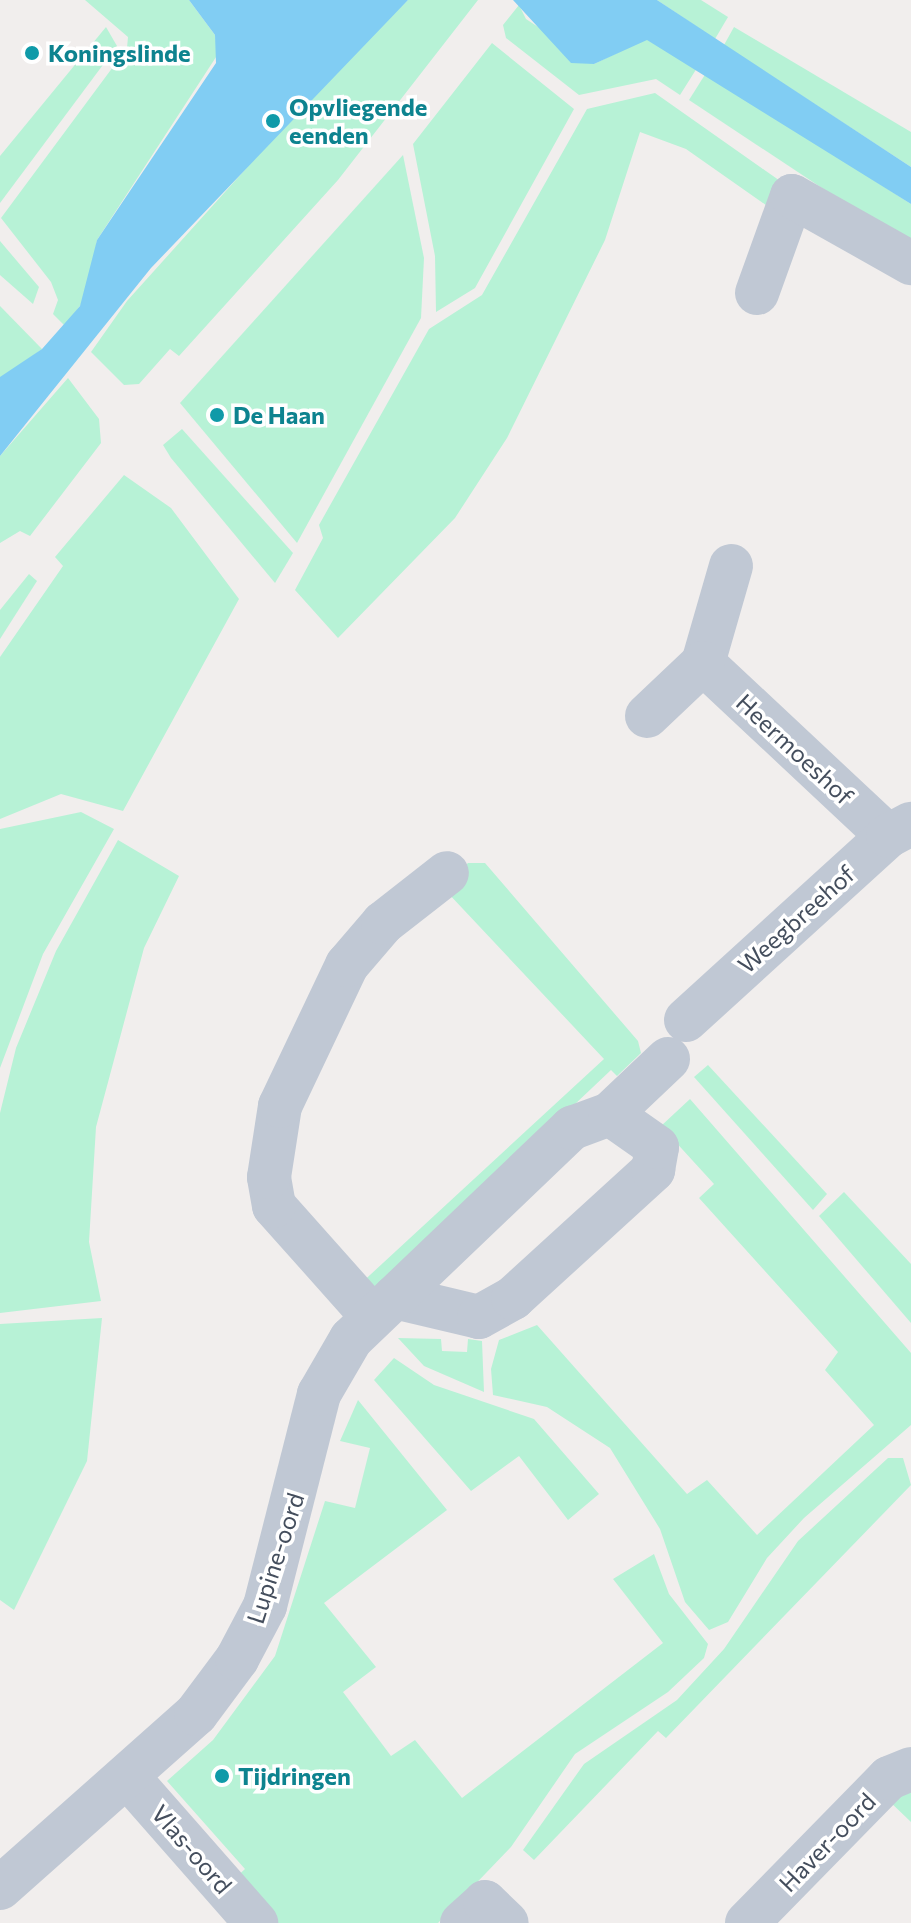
<!DOCTYPE html>
<style>
body{margin:0}
#map{position:relative;width:911px;height:1923px;overflow:hidden;background:#f1eeed;font-family:Commissioner,sans-serif}
div>[style]{position:absolute}
[style*='--x']{left:calc(var(--x)*1px);top:calc(var(--y)*1px);width:calc(var(--w)*1px);rotate:calc(var(--a)*1deg)}
.green>*{inset:0;background:#b7f2d6}
.water>*{inset:0;background:#81cdf3}
.minor>*{height:44px;margin:-22px;padding:0 22px;transform-origin:22px;border-radius:22px;background:#c0c8d4}
.dots>*{width:22px;height:22px;translate:-50% -50%;box-sizing:border-box;border:4px solid #fff;border-radius:50%}
span{translate:-50% -50%;white-space:nowrap;text-align:center;line-height:1.15;-webkit-text-stroke:7px #fff;paint-order:stroke}
.culture-label{font-size:24px;color:#0d838f;font-weight:700}
.left{translate:0 -50%;text-align:left}
.street-label{font-size:24px;color:#444e5d}
</style>
<div id="map">
<div class="green">
<i style="clip-path:polygon(85px 0,189px 0,215px 35px,218px 54px,97px 240px,88px 295px,65px 326px,53px 314px,58px 300px,51px 282px,1px 218px,127px 48px,128px 37px)"></i>
<i style="clip-path:polygon(408px 0,478px 0,338px 180px,179px 356px,170px 349px,139px 384px,124px 385px,91px 352px,127px 301px,342px 62px)"></i>
<i style="clip-path:polygon(657px 0,701px 0,728px 17px,715px 39px)"></i>
<i style="clip-path:polygon(519px 5px,526px 19px,594px 64px,646px 39px,697px 68px,680px 95px,656px 79px,579px 95px,506px 38px,503px 25px)"></i>
<i style="clip-path:polygon(106px 27px,117px 46px,0 203px,0 156px)"></i>
<i style="clip-path:polygon(734px 27px,911px 132px,911px 167px,724px 45px)"></i>
<i style="clip-path:polygon(492px 43px,574px 109px,475px 288px,436px 312px,435px 256px,413px 144px)"></i>
<i style="clip-path:polygon(706px 73px,911px 204px,911px 247px,689px 100px)"></i>
<i style="clip-path:polygon(655px 93px,783px 183px,773px 210px,686px 149px,640px 132px,605px 240px,507px 438px,455px 518px,338px 638px,295px 590px,323px 538px,319px 525px,429px 329px,482px 295px,587px 109px)"></i>
<i style="clip-path:polygon(403px 155px,424px 258px,421px 318px,297px 543px,180px 403px)"></i>
<i style="clip-path:polygon(0 241px,39px 287px,33px 304px,0 275px)"></i>
<i style="clip-path:polygon(0 306px,42px 349px,4px 378px,0 377px)"></i>
<i style="clip-path:polygon(68px 378px,99px 419px,101px 443px,30px 536px,20px 531px,0 543px,0 456px)"></i>
<i style="clip-path:polygon(182px 429px,293px 553px,275px 583px,171px 458px,163px 445px)"></i>
<i style="clip-path:polygon(124px 475px,171px 508px,239px 599px,123px 811px,61px 794px,0 819px,0 657px,63px 566px,55px 557px)"></i>
<i style="clip-path:polygon(29px 574px,37px 581px,0 639px,0 610px)"></i>
<i style="clip-path:polygon(81px 812px,114px 829px,43px 954px,0 1068px,0 829px)"></i>
<i style="clip-path:polygon(118px 840px,179px 876px,144px 948px,96px 1127px,89px 1242px,101px 1301px,0 1313px,0 1113px,16px 1048px,56px 951px)"></i>
<i style="clip-path:polygon(468px 863px,485px 863px,638px 1041px,641px 1053px,617px 1076px,611px 1070px,369px 1299px,357px 1287px,604px 1059px,447px 892px,444px 886px)"></i>
<i style="clip-path:polygon(708px 1065px,827px 1194px,813px 1210px,694px 1077px)"></i>
<i style="clip-path:polygon(690px 1099px,911px 1353px,911px 1425px,804px 1518px,767px 1558px,728px 1622px,709px 1630px,685px 1602px,660px 1529px,610px 1448px,547px 1407px,493px 1395px,491px 1369px,499px 1340px,537px 1325px,687px 1494px,707px 1480px,757px 1535px,874px 1425px,825px 1370px,838px 1352px,699px 1198px,714px 1184px,661px 1126px)"></i>
<i style="clip-path:polygon(844px 1192px,911px 1264px,911px 1323px,819px 1216px)"></i>
<i style="clip-path:polygon(102px 1318px,87px 1461px,14px 1610px,0 1600px,0 1324px)"></i>
<i style="clip-path:polygon(398px 1338px,441px 1339px,442px 1351px,467px 1352px,468px 1339px,482px 1341px,484px 1392px,424px 1366px)"></i>
<i style="clip-path:polygon(394px 1358px,434px 1385px,534px 1419px,599px 1494px,568px 1520px,519px 1456px,471px 1491px,374px 1380px)"></i>
<i style="clip-path:polygon(358px 1400px,447px 1510px,324px 1603px,376px 1667px,343px 1692px,391px 1756px,415px 1740px,462px 1798px,663px 1643px,613px 1579px,654px 1554px,669px 1594px,708px 1644px,704px 1658px,668px 1692px,575px 1754px,511px 1847px,438px 1923px,271px 1923px,233px 1880px,245px 1869px,167px 1781px,213px 1740px,275px 1656px,325px 1501px,355px 1508px,370px 1448px,340px 1441px)"></i>
<i style="clip-path:polygon(888px 1458px,903px 1458px,911px 1485px,666px 1738px,658px 1731px,534px 1860px,523px 1850px,584px 1764px,677px 1700px,724px 1649px,798px 1541px)"></i>
<i style="clip-path:polygon(911px 1789px,911px 1822px,887px 1799px)"></i>
</div>
<div class="water">
<i style="clip-path:polygon(189px 0,408px 0,151px 268px,0 456px,0 377px,42px 349px,80px 306px,97px 240px,216px 63px,215px 35px)"></i>
<i style="clip-path:polygon(513px 0,657px 0,911px 167px,911px 204px,647px 40px,594px 64px,571px 63px)"></i>
</div>
<div class="minor">
<i style="--x:757;--y:293;--w:103;--a:-70.2"></i>
<i style="--x:792;--y:196;--w:137;--a:29.4"></i>
<i style="--x:731;--y:566;--w:101;--a:106.1"></i>
<i style="--x:703;--y:663;--w:253;--a:43.1"></i>
<i style="--x:647;--y:716;--w:77;--a:-43.4"></i>
<i style="--x:686;--y:1020;--w:273;--a:-42.3"></i>
<i style="--x:888;--y:836;--w:26;--a:-28"></i>
<i style="--x:395;--y:1297;--w:86;--a:13.4"></i>
<i style="--x:479;--y:1317;--w:39;--a:-29"></i>
<i style="--x:513;--y:1298;--w:190;--a:-42.4"></i>
<i style="--x:653;--y:1170;--w:23;--a:-80"></i>
<i style="--x:657;--y:1147;--w:57;--a:-144.9"></i>
<i style="--x:372;--y:1316;--w:147;--a:-131.7"></i>
<i style="--x:274;--y:1206;--w:29;--a:-100"></i>
<i style="--x:269;--y:1177;--w:72;--a:-81.2"></i>
<i style="--x:280;--y:1106;--w:156;--a:-64.6"></i>
<i style="--x:347;--y:965;--w:55;--a:-49.4"></i>
<i style="--x:383;--y:923;--w:81;--a:-38"></i>
<i style="--x:127;--y:1776;--w:196;--a:48.7"></i>
<i style="--x:0;--y:1888;--w:262;--a:-41.6"></i>
<i style="--x:196;--y:1714;--w:69;--a:-53.3"></i>
<i style="--x:237;--y:1659;--w:60;--a:-62.2"></i>
<i style="--x:265;--y:1606;--w:219;--a:-75.7"></i>
<i style="--x:319;--y:1394;--w:64;--a:-59.8"></i>
<i style="--x:351;--y:1339;--w:306;--a:-43.7"></i>
<i style="--x:572;--y:1128;--w:40;--a:-20.2"></i>
<i style="--x:610;--y:1114;--w:80;--a:-43.5"></i>
<i style="--x:462;--y:1923;--w:31;--a:-42"></i>
<i style="--x:485;--y:1902;--w:30;--a:44"></i>
<i style="--x:747;--y:1923;--w:203;--a:-45.6"></i>
<i style="--x:889;--y:1778;--w:24;--a:-22"></i>
</div>
<div class="dots">
<i style="left:32px;top:53px;background:#0f9aa8"></i>
<i style="left:273px;top:121px;background:#0f9aa8"></i>
<i style="left:217px;top:415px;background:#0f9aa8"></i>
<i style="left:222px;top:1776px;background:#0f9aa8"></i>
</div>
<div class="culture-label">
<span class="left" style="left:48px;top:53px">Koningslinde</span>
<span class="left" style="left:289px;top:121px">Opvliegende<br>eenden</span>
<span class="left" style="left:233px;top:415px">De Haan</span>
<span class="left" style="left:238px;top:1776px">Tijdringen</span>
</div>
<div class="street-label">
<span style="left:795px;top:749px;rotate:43deg">Heermoeshof</span>
<span style="left:796px;top:919px;rotate:-42deg">Weegbreehof</span>
<span style="left:275px;top:1558px;rotate:-72deg">Lupine-oord</span>
<span style="left:827px;top:1842px;rotate:-46deg">Haver-oord</span>
<span style="left:192px;top:1849px;rotate:49deg">Vlas-oord</span>
</div>
</div>
